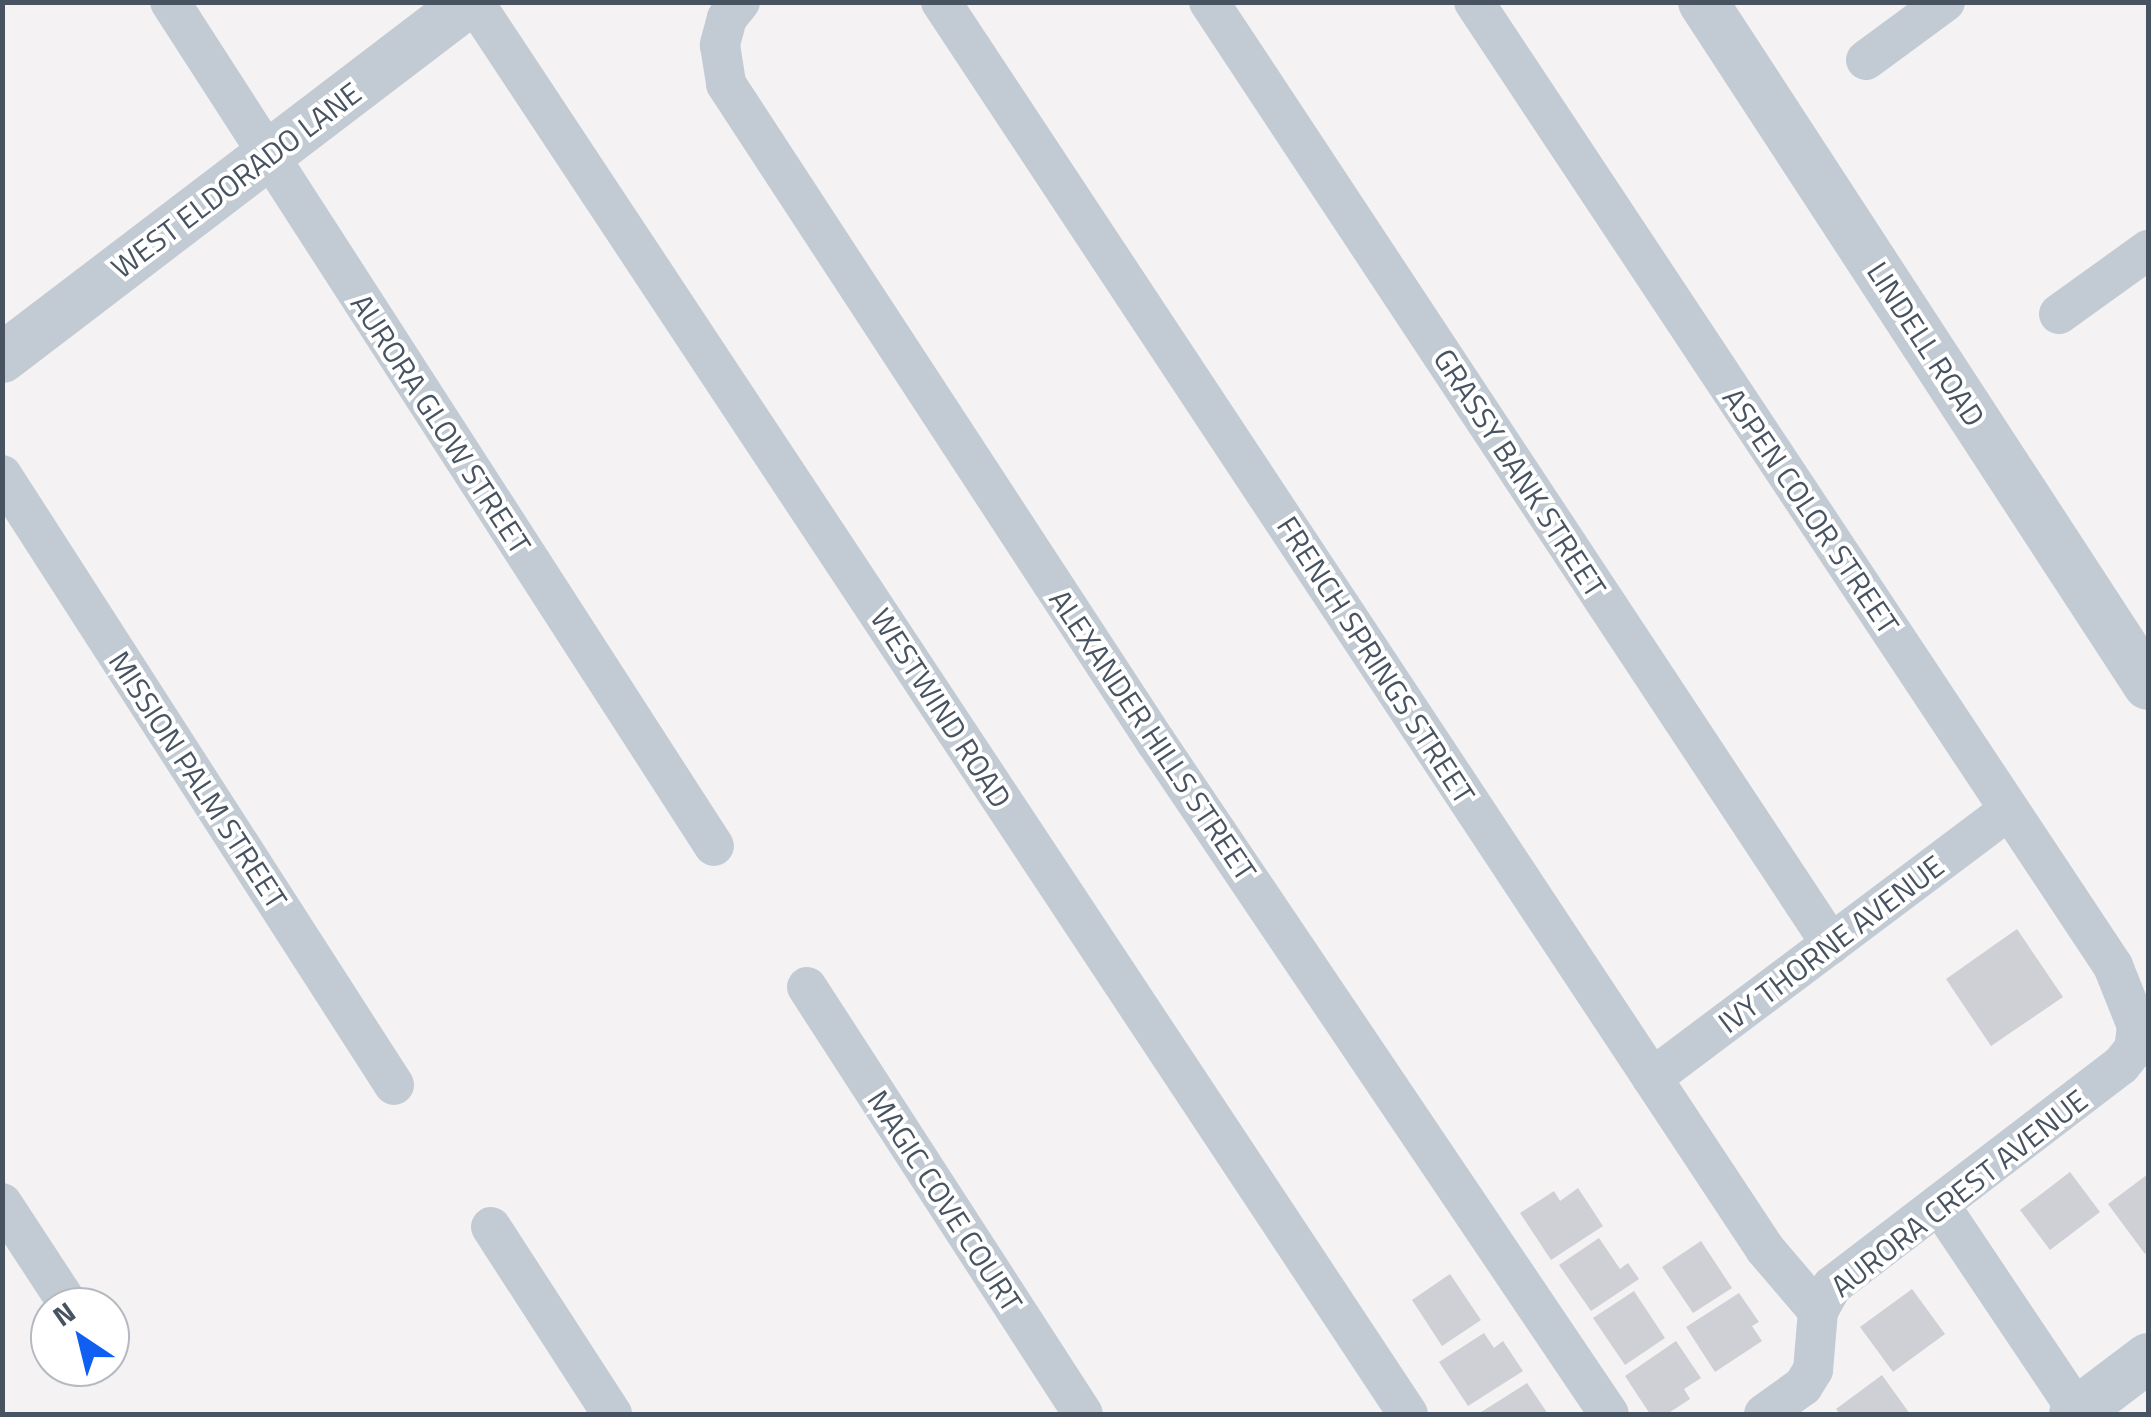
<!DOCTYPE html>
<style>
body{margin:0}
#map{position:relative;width:2151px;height:1417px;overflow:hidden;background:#f4f2f2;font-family:"Titillium Web",sans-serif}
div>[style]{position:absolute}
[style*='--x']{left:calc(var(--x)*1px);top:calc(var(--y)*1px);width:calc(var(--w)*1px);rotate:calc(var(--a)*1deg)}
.building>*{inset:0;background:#ced0d6}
.minor>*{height:40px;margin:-20px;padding:0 20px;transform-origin:20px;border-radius:20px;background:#c2cbd4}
.tertiary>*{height:50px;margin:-25px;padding:0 25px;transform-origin:25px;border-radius:25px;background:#c2cbd4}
span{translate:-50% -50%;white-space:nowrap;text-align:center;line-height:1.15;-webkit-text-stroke:8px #fff;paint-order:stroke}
.street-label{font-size:30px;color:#485361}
.frame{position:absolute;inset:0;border:5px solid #485361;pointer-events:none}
.north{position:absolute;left:30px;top:1287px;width:100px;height:100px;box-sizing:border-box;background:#fff;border:2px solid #b6bac0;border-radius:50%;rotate:325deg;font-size:28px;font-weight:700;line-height:40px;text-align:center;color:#485361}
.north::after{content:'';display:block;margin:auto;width:35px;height:45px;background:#0e5ff2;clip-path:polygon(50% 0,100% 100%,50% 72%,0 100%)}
</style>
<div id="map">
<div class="building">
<i style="clip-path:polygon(2017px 929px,2063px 997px,1991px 1046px,1946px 979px)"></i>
<i style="clip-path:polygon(2070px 1172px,2100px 1212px,2050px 1250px,2020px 1210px)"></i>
<i style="clip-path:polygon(2148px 1174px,2148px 1251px,2145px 1254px,2108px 1204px)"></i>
<i style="clip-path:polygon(1578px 1188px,1603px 1226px,1551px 1260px,1520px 1213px,1554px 1191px,1560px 1201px)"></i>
<i style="clip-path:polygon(1599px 1238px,1620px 1269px,1628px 1263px,1639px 1279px,1591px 1311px,1559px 1265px)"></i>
<i style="clip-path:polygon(1701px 1241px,1732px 1288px,1693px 1313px,1662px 1267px)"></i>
<i style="clip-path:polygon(1450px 1274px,1481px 1320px,1442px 1346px,1412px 1300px)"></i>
<i style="clip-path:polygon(1912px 1289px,1945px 1334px,1893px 1372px,1860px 1327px)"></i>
<i style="clip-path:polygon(1634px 1291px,1665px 1338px,1625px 1365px,1593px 1318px)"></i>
<i style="clip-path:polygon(1739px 1293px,1759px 1322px,1752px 1326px,1762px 1341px,1715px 1372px,1686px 1327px)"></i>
<i style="clip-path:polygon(1484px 1333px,1494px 1348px,1503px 1341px,1523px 1371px,1468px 1406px,1439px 1362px)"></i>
<i style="clip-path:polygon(1676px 1341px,1701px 1378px,1684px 1389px,1690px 1399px,1667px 1414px,1650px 1414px,1625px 1376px)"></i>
<i style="clip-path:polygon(1882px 1375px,1910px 1414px,1840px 1414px,1836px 1409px)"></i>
<i style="clip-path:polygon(1527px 1383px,1548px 1414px,1478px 1414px)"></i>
</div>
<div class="minor">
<i style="--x:170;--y:2;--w:1004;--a:57.2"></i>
<i style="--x:474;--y:2;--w:1693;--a:56.52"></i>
<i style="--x:740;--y:2;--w:21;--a:129"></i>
<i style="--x:727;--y:18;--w:28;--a:105"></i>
<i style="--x:720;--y:45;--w:39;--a:81"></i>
<i style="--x:726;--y:84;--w:786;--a:56.84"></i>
<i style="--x:1156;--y:742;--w:810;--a:56.02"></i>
<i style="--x:941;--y:2;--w:1495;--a:56.54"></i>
<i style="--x:1765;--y:1249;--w:82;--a:49.5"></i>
<i style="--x:1209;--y:2;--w:1129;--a:56.56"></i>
<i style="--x:1474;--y:2;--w:1157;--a:56.46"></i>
<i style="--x:2113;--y:966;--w:65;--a:68.2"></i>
<i style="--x:2137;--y:1026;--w:23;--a:97"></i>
<i style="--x:2134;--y:1049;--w:21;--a:129"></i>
<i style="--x:2121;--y:1065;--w:364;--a:142.6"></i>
<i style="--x:1832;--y:1286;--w:29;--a:119"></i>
<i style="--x:1818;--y:1311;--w:59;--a:94.8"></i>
<i style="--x:1813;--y:1370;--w:19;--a:122"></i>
<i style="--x:1803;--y:1386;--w:48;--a:144.3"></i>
<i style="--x:1866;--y:60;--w:98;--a:-36.3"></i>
<i style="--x:2059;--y:314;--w:110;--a:-35.7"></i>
<i style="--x:2;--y:475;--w:725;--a:57.27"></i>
<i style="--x:807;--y:987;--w:508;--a:57.12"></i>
<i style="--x:1652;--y:1078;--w:446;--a:-36.9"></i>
<i style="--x:2;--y:1203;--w:124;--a:56.8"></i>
<i style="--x:1939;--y:1204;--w:250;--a:56.2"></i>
<i style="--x:491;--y:1227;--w:223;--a:57.1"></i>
</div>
<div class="tertiary">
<i style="--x:1703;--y:2;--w:815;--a:56.91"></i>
<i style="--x:2;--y:358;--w:587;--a:-37.32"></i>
<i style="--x:2074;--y:1414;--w:93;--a:-37.1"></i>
</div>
<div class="street-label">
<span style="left:236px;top:180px;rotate:-37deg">WEST ELDORADO LANE</span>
<span style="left:1926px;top:344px;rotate:57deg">LINDELL ROAD</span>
<span style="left:441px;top:424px;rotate:57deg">AURORA GLOW STREET</span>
<span style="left:1520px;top:473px;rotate:57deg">GRASSY BANK STREET</span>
<span style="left:1811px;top:511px;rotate:56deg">ASPEN COLOR STREET</span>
<span style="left:1376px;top:660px;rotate:57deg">FRENCH SPRINGS STREET</span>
<span style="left:941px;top:708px;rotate:57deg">WESTWIND ROAD</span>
<span style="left:1153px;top:735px;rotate:56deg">ALEXANDER HILLS STREET</span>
<span style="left:198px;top:780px;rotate:57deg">MISSION PALM STREET</span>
<span style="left:1831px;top:944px;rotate:-37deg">IVY THORNE AVENUE</span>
<span style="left:1959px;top:1193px;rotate:-38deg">AURORA CREST AVENUE</span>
<span style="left:945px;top:1201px;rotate:57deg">MAGIC COVE COURT</span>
</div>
<div class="frame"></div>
<div class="north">N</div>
</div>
